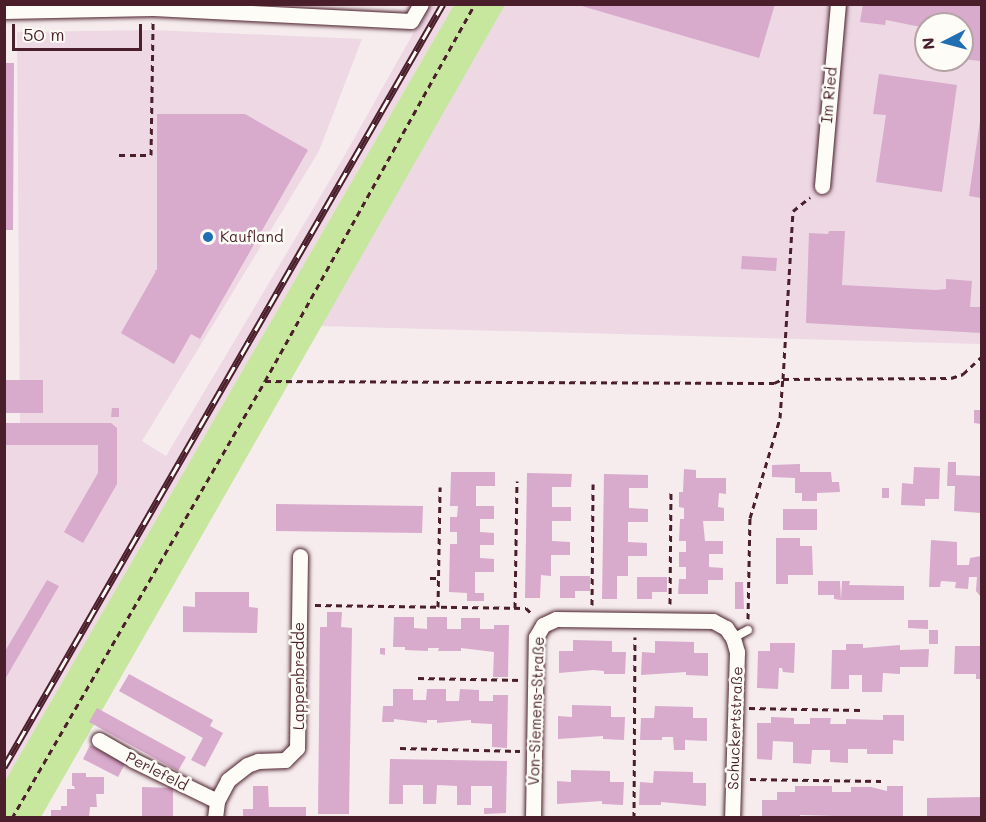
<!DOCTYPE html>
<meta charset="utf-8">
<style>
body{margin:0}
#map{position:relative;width:986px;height:822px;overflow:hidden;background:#f6ecee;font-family:Mali,sans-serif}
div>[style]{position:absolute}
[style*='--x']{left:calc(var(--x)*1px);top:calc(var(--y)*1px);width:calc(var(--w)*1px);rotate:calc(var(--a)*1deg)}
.built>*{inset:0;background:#edd8e4}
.green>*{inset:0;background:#c7e69e}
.building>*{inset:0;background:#d8aacc}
.path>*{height:3px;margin-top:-1.5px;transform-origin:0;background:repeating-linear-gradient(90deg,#4a1f2b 0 6px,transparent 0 10.5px)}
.roads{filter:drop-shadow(0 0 2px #4a1f2b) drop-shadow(0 0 2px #4a1f2b)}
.lane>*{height:8px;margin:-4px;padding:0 4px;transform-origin:4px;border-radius:4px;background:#fdfcf7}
.street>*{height:15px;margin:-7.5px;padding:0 7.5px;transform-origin:7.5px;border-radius:7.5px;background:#fdfcf7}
.rail>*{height:7px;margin-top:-3.5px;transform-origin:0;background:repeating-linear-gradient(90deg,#fdfcf7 0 14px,#4a1f2b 0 28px);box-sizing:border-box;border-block:2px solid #4a1f2b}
.dots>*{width:16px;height:16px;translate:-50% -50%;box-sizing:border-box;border:3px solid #fdfcf7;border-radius:50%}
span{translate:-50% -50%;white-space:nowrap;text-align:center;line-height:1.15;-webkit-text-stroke:5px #fdfcf7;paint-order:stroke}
.street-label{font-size:15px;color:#4a1f2b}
.poi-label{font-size:15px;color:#4a1f2b}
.left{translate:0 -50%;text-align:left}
.frame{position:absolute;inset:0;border:6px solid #4a1f2b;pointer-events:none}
.north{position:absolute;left:914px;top:12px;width:60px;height:60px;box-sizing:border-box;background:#fdfcf7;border:2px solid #b5a4a5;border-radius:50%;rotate:264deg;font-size:16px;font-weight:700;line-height:24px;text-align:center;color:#4a1f2b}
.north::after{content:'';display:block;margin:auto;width:21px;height:27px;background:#1f6fb2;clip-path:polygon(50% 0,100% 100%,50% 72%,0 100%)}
.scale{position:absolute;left:12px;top:24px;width:130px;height:27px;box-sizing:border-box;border:3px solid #4a1f2b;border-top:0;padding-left:8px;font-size:18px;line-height:21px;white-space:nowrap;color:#4a1f2b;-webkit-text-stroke:4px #fdfcf7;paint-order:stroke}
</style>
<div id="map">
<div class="built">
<i style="clip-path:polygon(429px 5px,454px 5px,5px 781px,4px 430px,20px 430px,17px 32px,153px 30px,362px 39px,319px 151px,142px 441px,166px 456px,342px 160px)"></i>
<i style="clip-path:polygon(evenodd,505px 5px,981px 5px,981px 344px,320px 326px,505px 5px,926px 24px,962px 24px,962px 60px,926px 60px,926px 24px)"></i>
</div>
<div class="green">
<i style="clip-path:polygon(454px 5px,505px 5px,41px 817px,5px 818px,5px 781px)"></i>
</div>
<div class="building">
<i style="clip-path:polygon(575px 4px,775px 4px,759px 58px)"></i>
<i style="clip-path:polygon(863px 4px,981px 4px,981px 61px,962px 59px,962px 24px,926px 24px,926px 28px,886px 20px,885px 25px,860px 22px)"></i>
<i style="clip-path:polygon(4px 63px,14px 63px,13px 230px,4px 230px)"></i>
<i style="clip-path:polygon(879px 74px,957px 85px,942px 192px,876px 182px,886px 115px,873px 114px)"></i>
<i style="clip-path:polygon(157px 114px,245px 114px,308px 150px,200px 339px,191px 334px,174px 364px,121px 333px,156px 271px,154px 270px,157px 270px)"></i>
<i style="clip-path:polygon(980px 121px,981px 121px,981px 198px,969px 196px)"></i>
<i style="clip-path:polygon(829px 231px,845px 231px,842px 285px,936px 290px,946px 289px,946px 279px,972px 281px,970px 307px,981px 307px,981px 333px,806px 323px,809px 233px,828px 234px)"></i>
<i style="clip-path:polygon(742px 256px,777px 258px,776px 271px,741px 269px)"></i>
<i style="clip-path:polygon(4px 380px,43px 380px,43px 413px,4px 413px)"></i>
<i style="clip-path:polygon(112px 408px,119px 408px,119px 417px,111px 417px)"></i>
<i style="clip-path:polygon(974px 410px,981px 410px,981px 424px,974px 423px)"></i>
<i style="clip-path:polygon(5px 423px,111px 423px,117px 428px,117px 484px,83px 543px,64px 532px,98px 473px,98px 445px,5px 445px)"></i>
<i style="clip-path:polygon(948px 462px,956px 462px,956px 475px,981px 476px,981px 513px,954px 511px,955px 486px,947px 486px)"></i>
<i style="clip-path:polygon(800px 464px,800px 472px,831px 472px,832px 482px,839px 482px,840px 492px,817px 493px,817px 501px,802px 501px,802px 493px,795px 493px,795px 478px,772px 477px,772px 465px)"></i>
<i style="clip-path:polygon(914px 467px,940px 468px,939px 499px,925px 499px,925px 506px,901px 505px,902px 483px,913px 484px)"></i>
<i style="clip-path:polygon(684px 469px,696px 470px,696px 478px,726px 478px,726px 494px,719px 493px,718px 507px,724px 508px,724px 521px,703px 521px,705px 541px,723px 541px,723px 554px,709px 554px,709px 567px,723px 568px,723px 580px,708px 580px,708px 594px,678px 594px,679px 579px,686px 579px,686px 567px,679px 567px,679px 552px,686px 552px,686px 541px,679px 541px,680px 519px,684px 519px,684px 508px,679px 507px,679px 492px,683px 492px)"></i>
<i style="clip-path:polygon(451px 472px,495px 472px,495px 486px,476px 486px,476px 506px,494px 506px,494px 519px,480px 519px,480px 532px,494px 533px,494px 545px,480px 545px,480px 558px,494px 559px,494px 572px,475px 572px,475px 593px,484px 593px,484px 601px,467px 601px,467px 593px,449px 592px,450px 544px,457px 544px,457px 532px,450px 532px,450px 517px,457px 517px,458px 506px,450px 506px)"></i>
<i style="clip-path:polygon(527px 473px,572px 474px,571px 487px,552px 487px,552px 507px,571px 507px,571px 521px,552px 521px,552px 541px,570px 542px,570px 555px,551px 555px,551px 576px,541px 575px,540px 598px,525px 598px)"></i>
<i style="clip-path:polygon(604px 474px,648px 475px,648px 488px,629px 488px,629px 508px,648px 509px,648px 522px,628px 522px,628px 542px,647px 543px,647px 556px,628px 556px,628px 576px,617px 576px,617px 599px,602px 599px)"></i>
<i style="clip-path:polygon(882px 488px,889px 488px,889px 498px,882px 498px)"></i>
<i style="clip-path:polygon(276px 504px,423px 506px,422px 533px,276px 531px)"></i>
<i style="clip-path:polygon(783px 509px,817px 509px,817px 530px,783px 530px)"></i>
<i style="clip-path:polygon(776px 538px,800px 538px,800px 546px,812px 546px,813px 575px,788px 575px,788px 584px,776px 584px)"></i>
<i style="clip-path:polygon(931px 540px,957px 542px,957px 565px,969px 565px,970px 558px,981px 556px,981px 597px,976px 591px,977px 577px,969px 577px,968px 589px,955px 588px,956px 582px,941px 581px,940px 587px,929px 587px)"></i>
<i style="clip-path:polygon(560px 576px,590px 576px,590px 591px,575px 591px,575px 598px,560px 598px)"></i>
<i style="clip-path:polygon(637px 577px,667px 577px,667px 592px,652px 592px,652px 599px,637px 599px)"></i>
<i style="clip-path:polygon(47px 580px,59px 586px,4px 681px,4px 653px)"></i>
<i style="clip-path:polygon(818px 581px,840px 581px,841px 600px,834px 599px,834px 595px,818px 595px)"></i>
<i style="clip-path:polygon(842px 581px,850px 581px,849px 585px,904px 586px,904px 600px,841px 600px)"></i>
<i style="clip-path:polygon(735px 582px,743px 582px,744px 609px,735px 609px)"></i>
<i style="clip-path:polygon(195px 592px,249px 592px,249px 607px,258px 608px,257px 633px,183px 632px,183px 606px,195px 607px)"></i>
<i style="clip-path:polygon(327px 612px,342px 612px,341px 627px,352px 628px,349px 814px,318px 814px,320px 627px,327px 627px)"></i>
<i style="clip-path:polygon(394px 617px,414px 617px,414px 628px,427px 629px,427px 617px,447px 617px,447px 629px,461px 629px,461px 618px,480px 618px,480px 629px,494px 629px,494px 625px,509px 625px,508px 677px,493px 677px,494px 652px,461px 648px,461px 651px,438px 651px,439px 648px,428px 648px,428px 651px,405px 650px,405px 647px,393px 647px)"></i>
<i style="clip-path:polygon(908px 620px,928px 620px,928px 629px,908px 628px)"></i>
<i style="clip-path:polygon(929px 630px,938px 630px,938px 644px,929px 644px)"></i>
<i style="clip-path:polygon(573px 640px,612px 641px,612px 652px,626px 652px,625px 674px,604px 674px,604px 671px,593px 670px,559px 673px,559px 651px,573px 651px)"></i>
<i style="clip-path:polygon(655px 641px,694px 642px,694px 653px,708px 653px,708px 676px,686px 675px,686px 672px,641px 675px,642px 652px,655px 653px)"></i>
<i style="clip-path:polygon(770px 643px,795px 643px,794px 673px,783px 672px,782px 668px,779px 668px,778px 689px,757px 688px,758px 651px,770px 651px)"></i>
<i style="clip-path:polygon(846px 644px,863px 644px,863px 648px,900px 645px,900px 650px,929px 649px,928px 667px,900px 667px,900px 674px,883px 673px,882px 692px,862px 692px,862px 675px,849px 675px,849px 689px,831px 689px,832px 650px,846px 650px)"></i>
<i style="clip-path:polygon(955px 646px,981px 646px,981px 679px,976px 679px,976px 674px,954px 674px)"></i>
<i style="clip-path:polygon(380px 648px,385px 648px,385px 655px,380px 654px)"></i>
<i style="clip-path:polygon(129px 674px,213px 720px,210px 726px,223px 733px,205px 767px,191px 760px,203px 738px,119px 691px)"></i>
<i style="clip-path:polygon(393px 689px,413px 689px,413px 700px,426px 700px,427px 689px,446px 689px,446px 701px,459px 701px,460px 689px,479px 690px,479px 701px,493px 701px,493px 695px,508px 695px,507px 748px,492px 747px,492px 724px,471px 723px,471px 720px,437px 723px,437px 720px,427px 720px,427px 723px,394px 719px,394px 722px,382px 722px,383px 706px,393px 706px)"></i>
<i style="clip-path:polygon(572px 705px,611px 706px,611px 717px,625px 717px,624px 740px,603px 739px,603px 736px,558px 739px,558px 716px,572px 717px)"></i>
<i style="clip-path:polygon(655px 706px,693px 707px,693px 718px,707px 718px,707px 741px,685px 740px,685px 750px,674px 750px,673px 737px,662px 737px,662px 740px,640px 740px,641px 718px,654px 718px)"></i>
<i style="clip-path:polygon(97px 708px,186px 757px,178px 771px,89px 722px)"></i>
<i style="clip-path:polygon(883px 715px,904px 715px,904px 741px,893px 740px,893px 754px,867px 754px,867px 749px,848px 749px,848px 763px,830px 762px,830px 750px,812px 750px,811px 764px,793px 763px,793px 742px,773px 741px,772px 760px,757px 759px,757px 723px,771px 723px,771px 717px,794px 718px,794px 724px,810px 724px,810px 718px,831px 718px,830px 724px,846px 724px,846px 719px,883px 720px)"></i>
<i style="clip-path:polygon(90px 745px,125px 764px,118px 777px,83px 759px)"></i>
<i style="clip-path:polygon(390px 759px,507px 761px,506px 813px,484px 814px,484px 808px,492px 808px,492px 786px,471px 786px,471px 805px,457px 805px,457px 786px,437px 785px,436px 804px,423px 804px,423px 785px,403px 785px,403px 804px,389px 804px)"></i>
<i style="clip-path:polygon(571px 770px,610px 771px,610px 782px,624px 782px,623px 805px,602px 804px,602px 801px,557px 804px,557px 781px,571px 782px)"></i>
<i style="clip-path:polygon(654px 771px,693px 772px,693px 783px,706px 783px,706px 806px,661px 802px,661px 805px,639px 805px,640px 782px,653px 783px)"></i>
<i style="clip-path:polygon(72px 773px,86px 773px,86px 777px,104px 777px,104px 794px,96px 794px,97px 807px,90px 807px,89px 818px,51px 818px,51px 810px,61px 810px,61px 806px,67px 806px,67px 789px,75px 789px,74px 786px,72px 786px)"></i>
<i style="clip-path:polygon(253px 786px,268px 786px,269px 807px,306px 807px,306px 818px,243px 818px,243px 809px,253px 809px)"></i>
<i style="clip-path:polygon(795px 786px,832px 786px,832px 792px,851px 792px,851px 787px,871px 787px,887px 791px,887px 786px,903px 786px,903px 818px,800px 815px,800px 818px,762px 818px,762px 800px,777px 800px,777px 792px,795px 792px)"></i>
<i style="clip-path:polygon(142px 787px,173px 788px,173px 818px,142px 818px)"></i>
<i style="clip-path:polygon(981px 797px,981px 818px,927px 818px,927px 798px)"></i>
</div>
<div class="path">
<i style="--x:119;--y:155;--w:32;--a:0"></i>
<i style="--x:151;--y:155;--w:133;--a:-89.1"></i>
<i style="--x:265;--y:381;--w:509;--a:0.23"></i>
<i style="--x:774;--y:383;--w:10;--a:-24"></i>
<i style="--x:783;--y:379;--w:168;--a:-86.6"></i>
<i style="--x:793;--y:211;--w:22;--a:-39"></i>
<i style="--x:430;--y:578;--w:9;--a:0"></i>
<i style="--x:670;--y:604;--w:114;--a:-89.5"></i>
<i style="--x:315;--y:605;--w:211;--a:0.8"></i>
<i style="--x:526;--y:608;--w:10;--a:45"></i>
<i style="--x:592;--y:605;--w:121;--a:-89.5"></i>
<i style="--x:438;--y:607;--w:120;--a:-89"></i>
<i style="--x:515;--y:608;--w:127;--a:-89.1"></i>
<i style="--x:748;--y:619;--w:101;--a:-88.9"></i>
<i style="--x:750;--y:518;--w:104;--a:-73.3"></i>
<i style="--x:780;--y:418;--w:39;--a:-86"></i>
<i style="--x:783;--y:379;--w:168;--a:-0.3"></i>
<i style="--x:951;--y:378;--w:13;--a:-18"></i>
<i style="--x:963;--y:374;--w:26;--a:-43"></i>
<i style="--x:418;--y:678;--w:103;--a:1.1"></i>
<i style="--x:749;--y:708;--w:111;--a:1"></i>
<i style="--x:400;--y:748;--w:120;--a:1.4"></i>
<i style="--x:750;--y:779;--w:131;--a:0.9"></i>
<i style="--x:12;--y:818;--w:505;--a:-59.93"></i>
<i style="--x:265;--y:381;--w:432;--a:-60.9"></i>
<i style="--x:634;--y:818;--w:181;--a:-89.7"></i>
</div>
<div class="roads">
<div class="lane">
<i style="--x:733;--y:638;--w:17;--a:-28"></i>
</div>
<div class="street">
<i style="--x:4;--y:11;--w:149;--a:-1.2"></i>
<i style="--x:153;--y:8;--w:258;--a:2.9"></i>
<i style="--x:411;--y:21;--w:20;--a:-60"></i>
<i style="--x:822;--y:186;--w:183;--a:-85"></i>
<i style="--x:99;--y:740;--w:39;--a:30"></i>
<i style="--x:133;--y:760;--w:93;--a:26"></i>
<i style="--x:215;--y:818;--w:17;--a:-83"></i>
<i style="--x:217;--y:801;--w:24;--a:-62"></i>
<i style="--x:228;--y:780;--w:24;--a:-38"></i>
<i style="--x:247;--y:765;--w:12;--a:-20"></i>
<i style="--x:258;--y:761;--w:27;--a:-2"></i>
<i style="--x:285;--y:760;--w:17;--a:-45"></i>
<i style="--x:297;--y:748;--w:192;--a:-89.1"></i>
<i style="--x:533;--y:818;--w:181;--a:-89.1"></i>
<i style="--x:536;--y:637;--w:14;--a:-60"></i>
<i style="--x:543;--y:625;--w:14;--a:-25"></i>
<i style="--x:556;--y:619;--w:157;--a:0.7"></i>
<i style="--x:713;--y:621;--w:15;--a:28"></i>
<i style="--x:726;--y:628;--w:12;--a:55"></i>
<i style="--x:733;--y:638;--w:15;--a:74"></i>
<i style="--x:737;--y:652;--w:166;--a:91.7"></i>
</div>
</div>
<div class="rail">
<i style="--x:4;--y:767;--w:880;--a:-60.09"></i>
</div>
<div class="dots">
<i style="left:208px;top:237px;background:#1f6fb2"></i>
</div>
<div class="street-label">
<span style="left:829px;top:95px;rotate:-85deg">Im Ried</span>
<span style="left:299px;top:676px;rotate:-90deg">Lappenbredde</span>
<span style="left:536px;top:711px;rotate:-88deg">Von-Siemens-Straße</span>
<span style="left:735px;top:728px;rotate:-88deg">Schuckertstraße</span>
<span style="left:157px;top:771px;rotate:27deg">Perlefeld</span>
</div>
<div class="poi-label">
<span class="left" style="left:220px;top:237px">Kaufland</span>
</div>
<div class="frame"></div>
<div class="north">N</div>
<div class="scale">50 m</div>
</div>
